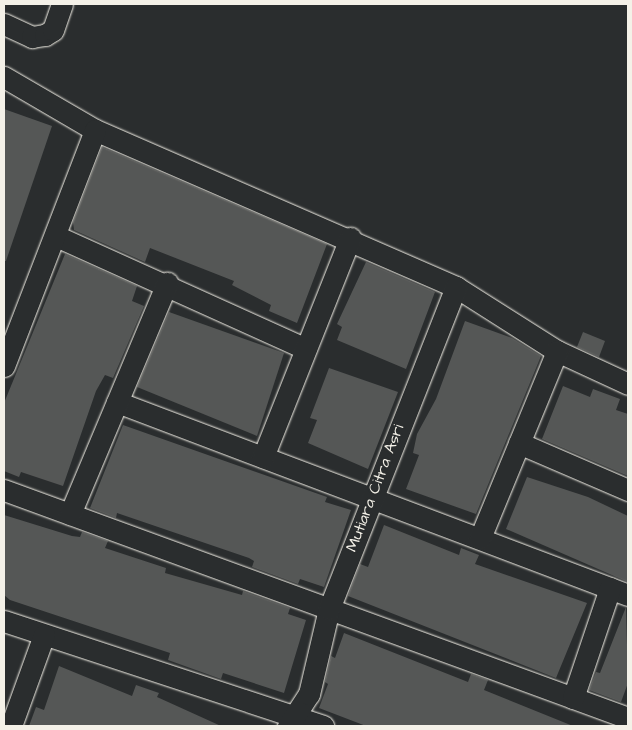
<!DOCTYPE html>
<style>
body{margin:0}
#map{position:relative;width:632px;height:730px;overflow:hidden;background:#2a2d2e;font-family:"Architects Daughter",sans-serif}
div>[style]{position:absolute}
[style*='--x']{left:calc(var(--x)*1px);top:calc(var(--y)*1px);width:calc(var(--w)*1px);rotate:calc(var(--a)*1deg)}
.building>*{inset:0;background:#555756}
.roads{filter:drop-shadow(0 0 1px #f4f1e8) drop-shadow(0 0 1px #f4f1e8)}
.minor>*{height:21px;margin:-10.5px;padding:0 10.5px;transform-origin:10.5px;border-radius:10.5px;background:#2a2d2e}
span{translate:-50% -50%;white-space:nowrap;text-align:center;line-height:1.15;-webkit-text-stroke:4px #2a2d2e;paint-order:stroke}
.street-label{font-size:16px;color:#f4f1e8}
.frame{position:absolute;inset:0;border:5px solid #f4f1e8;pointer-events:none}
</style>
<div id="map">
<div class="building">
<i style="clip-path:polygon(4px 109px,52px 126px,6px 261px,4px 261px)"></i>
<i style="clip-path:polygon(102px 147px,327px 244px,297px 323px,269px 311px,271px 305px,232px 285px,234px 281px,150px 248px,145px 262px,74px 230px,73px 222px)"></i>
<i style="clip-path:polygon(65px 254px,137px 286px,132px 301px,144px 306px,113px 378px,105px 375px,96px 391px,63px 486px,21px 472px,19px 477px,4px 471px,4px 403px)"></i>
<i style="clip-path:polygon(366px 262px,435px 292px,406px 369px,337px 340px,342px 327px,337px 324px)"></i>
<i style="clip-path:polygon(169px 312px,284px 353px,257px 436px,137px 387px)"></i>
<i style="clip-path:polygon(465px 321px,512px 338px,541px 356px,476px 514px,406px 489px,419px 455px,413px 453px,417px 434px,436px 399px)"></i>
<i style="clip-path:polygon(583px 332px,605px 341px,599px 357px,577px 347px)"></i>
<i style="clip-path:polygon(329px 368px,398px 392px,368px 469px,308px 443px,317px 420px,310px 418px)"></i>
<i style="clip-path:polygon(563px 386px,590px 397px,593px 389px,620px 399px,616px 410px,628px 414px,628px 476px,542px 439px)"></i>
<i style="clip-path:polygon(123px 425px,327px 497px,325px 502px,351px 510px,324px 587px,300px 579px,298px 584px,252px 567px,254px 561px,249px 558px,117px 513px,116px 518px,90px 508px)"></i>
<i style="clip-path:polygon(527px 477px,588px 497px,628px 516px,628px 582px,506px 529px)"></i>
<i style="clip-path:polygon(4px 515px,72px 536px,80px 537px,82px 532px,108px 541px,105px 548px,166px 568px,165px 573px,242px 595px,243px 591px,290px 608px,288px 614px,306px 620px,284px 693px,223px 673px,221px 679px,168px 660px,170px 653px,10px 600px,4px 595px)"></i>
<i style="clip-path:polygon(384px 525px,459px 555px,461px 548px,479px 555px,475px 564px,587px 603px,556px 678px,348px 596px,360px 564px,368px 567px)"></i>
<i style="clip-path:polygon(626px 607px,628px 683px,621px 702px,589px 690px,596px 672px,600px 673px)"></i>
<i style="clip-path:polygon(344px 633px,468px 682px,471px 674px,488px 680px,484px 690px,573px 726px,366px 726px,319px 708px,328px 684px,325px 682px,331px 656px,335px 658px)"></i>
<i style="clip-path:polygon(59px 666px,132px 696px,136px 685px,159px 693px,157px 697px,221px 726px,29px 726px,36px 707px,44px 710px)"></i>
</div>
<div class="roads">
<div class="minor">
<i style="--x:4;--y:24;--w:31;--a:25"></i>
<i style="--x:32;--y:37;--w:13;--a:-9"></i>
<i style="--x:45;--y:35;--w:9;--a:-32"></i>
<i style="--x:53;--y:30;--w:28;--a:-71"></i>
<i style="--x:4;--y:77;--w:105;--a:30.2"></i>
<i style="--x:95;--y:130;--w:394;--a:23.5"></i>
<i style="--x:456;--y:287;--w:120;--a:32.4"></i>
<i style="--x:557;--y:351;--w:78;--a:24.9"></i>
<i style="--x:56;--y:236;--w:274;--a:24.3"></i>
<i style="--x:4;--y:366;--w:253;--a:-68.9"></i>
<i style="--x:117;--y:402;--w:546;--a:20.69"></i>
<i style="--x:519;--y:443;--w:119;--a:23.3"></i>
<i style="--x:263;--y:457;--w:236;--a:-68.3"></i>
<i style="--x:4;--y:490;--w:664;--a:20.07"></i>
<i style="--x:70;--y:514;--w:251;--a:-67.2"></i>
<i style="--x:480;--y:538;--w:202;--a:-67.6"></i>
<i style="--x:4;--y:621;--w:336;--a:18.2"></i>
<i style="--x:573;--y:698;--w:116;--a:-71.4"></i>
<i style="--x:11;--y:726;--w:97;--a:-70.1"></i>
<i style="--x:288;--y:726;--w:38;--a:-57"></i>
<i style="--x:309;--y:694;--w:87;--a:-76.8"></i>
<i style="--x:329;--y:609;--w:346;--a:-68.5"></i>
</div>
</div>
<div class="street-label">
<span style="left:375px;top:488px;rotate:-69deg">Mutiara Citra Asri</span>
</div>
<div class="frame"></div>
</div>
